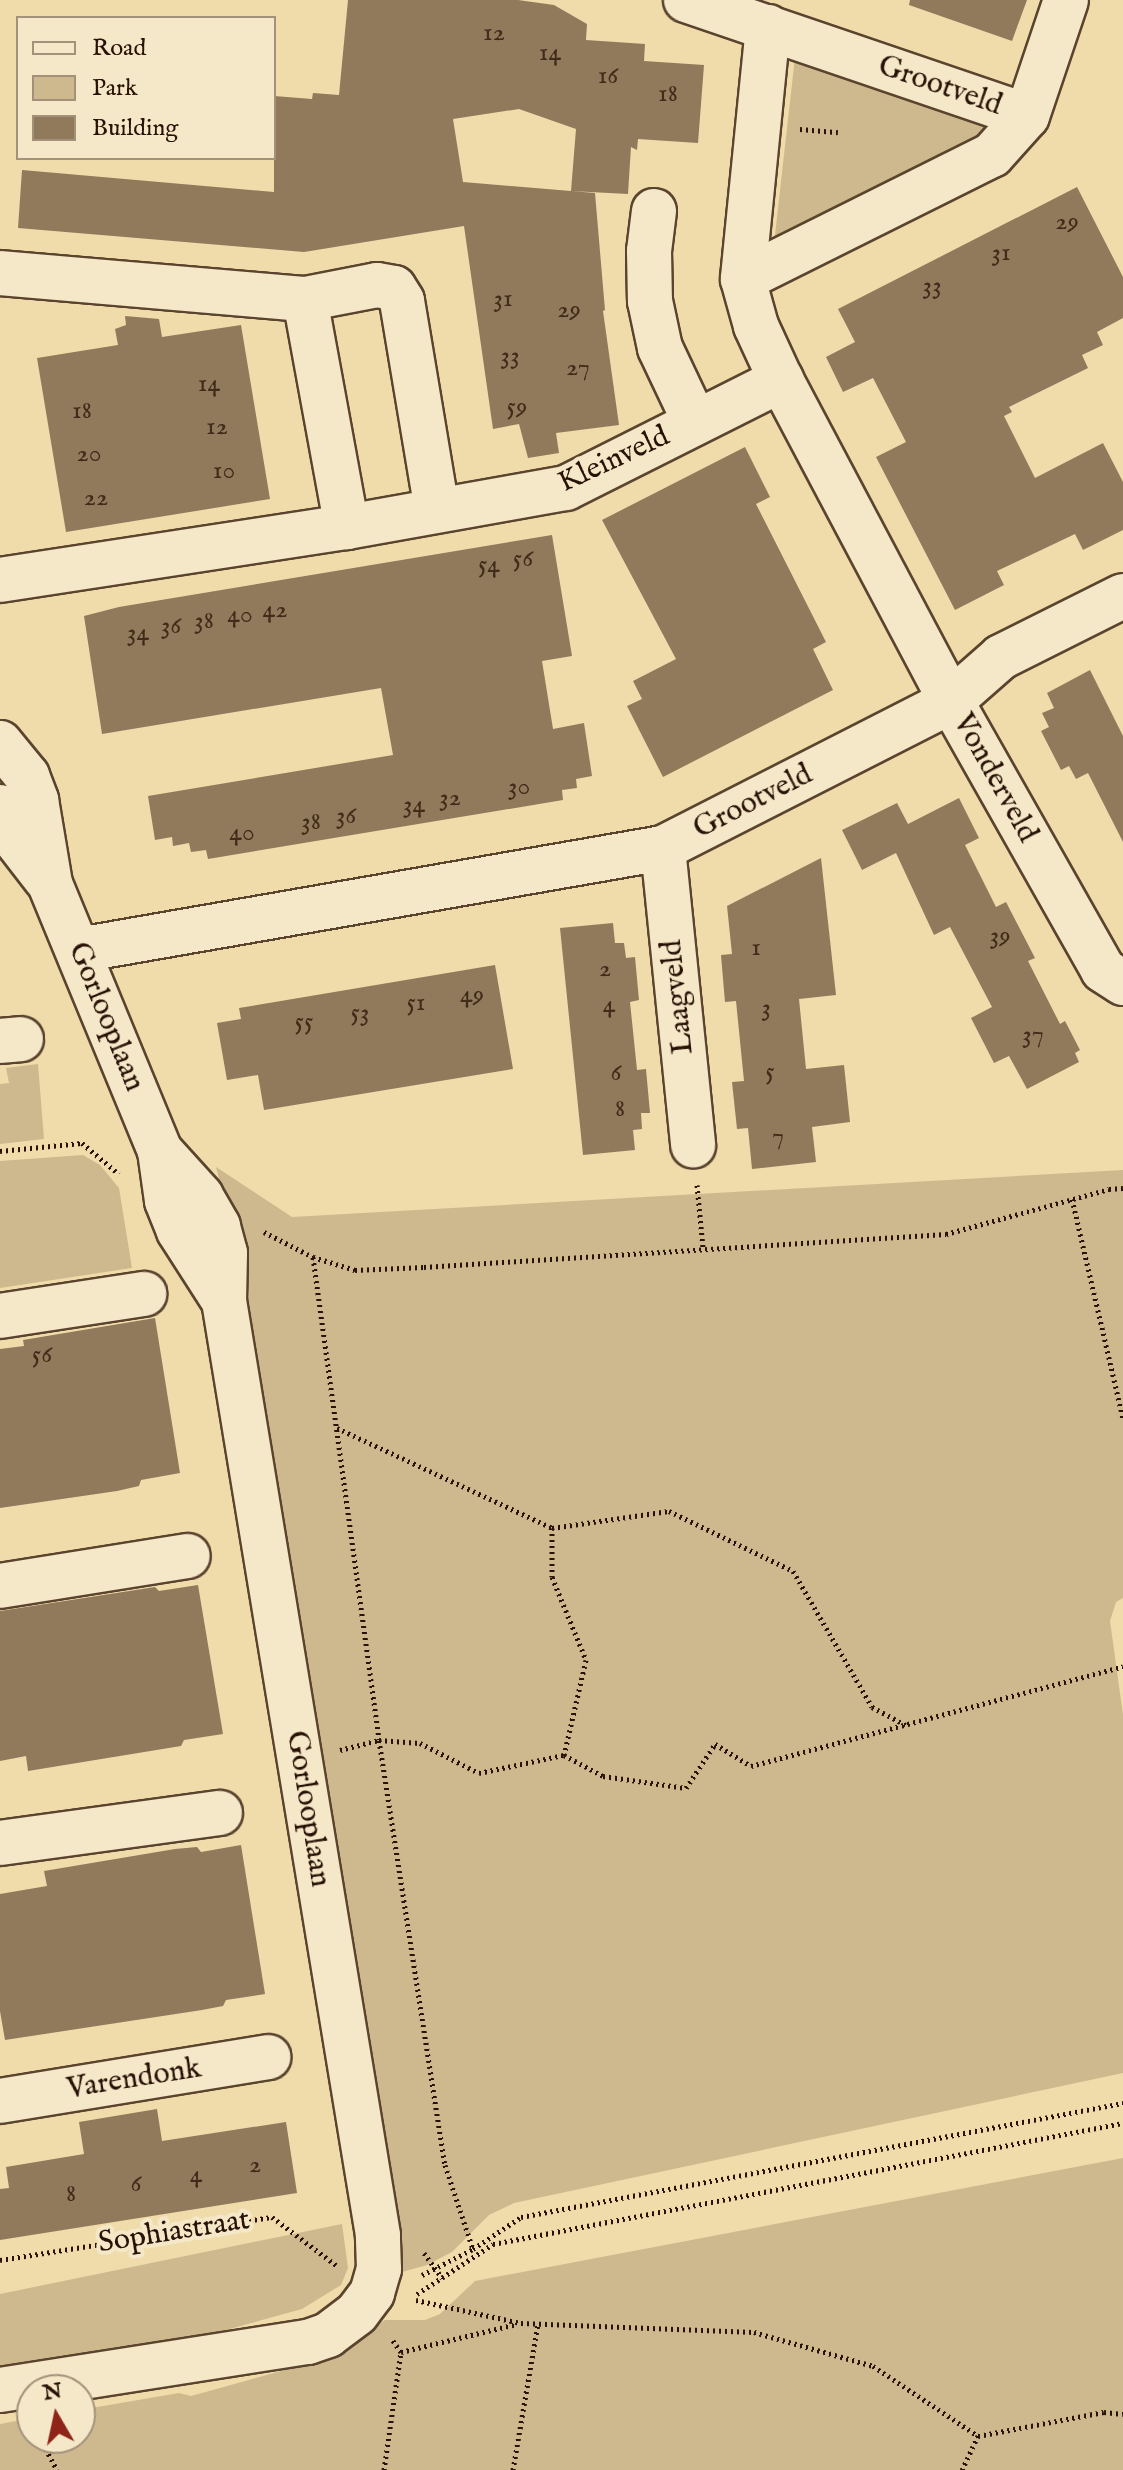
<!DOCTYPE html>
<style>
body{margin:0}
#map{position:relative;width:1123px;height:2470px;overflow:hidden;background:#f0dbab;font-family:"IM FELL English",serif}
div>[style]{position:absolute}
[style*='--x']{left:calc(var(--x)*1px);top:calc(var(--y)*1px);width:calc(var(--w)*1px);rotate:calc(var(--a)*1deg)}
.green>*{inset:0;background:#ceb98f}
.building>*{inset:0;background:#907a5b}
.path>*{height:5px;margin-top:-2.5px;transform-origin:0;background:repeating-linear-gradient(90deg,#281105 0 2px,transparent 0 6px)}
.roads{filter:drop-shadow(2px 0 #5a442e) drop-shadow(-2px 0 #5a442e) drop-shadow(0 2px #5a442e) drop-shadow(0 -2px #5a442e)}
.minor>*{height:44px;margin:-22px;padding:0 22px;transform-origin:22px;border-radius:22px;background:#f5e8c8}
span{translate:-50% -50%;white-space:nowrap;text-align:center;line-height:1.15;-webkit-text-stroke:8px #f5e8c8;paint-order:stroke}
.number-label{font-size:26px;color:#422b1a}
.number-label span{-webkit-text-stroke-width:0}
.street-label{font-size:30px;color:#281105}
.legend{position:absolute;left:16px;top:16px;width:260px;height:144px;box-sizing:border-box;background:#f5e8c8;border:2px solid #a3927a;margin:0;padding:10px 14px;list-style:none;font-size:24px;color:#281105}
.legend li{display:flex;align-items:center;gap:16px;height:40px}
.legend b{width:40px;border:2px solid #a3927a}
.north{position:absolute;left:16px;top:2374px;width:80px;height:80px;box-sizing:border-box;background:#f5e8c8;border:2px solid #a3927a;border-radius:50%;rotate:351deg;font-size:22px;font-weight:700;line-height:32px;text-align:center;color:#281105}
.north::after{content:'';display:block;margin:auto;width:28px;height:36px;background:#8f2418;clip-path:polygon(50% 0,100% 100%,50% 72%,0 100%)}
</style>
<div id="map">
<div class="green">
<i style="clip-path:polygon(795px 57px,988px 122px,991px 132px,777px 243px,775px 235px)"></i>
<i style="clip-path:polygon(38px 1064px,44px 1139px,0 1144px,0 1084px,9px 1083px,6px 1068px)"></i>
<i style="clip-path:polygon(83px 1155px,100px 1165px,119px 1188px,132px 1268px,0 1288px,0 1161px)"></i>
<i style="clip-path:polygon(216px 1167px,292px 1217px,1123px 1170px,1123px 1598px,1116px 1602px,1110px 1621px,1123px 1715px,1123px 2073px,514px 2203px,489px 2215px,452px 2252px,427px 2265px,402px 2272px,397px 2216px,236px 1244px)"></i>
<i style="clip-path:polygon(1123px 2158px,1123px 2470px,0 2470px,0 2424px,32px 2418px,32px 2438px,80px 2438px,80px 2410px,179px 2393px,191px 2396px,324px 2359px,385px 2320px,425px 2320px,440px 2314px,475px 2281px)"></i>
<i style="clip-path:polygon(342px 2224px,348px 2268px,341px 2285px,302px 2309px,179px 2343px,0 2371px,0 2294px)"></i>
</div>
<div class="building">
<i style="clip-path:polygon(348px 0,518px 0,554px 5px,587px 24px,586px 40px,645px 44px,644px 61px,704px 65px,698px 143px,638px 139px,637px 150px,631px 147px,628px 194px,571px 191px,576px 129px,519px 109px,453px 119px,463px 182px,595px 193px,605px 310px,603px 311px,619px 425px,556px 433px,559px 453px,528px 458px,519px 424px,493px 429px,464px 226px,304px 252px,18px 228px,22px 170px,274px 192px,274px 96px,312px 99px,313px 93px,339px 95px)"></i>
<i style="clip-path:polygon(910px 0,1027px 0,1012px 41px,909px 5px)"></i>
<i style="clip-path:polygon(1077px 187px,1123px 277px,1123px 318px,1097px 332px,1103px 345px,1082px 355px,1088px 368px,1009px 407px,1012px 412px,1004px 416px,1035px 478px,1103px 443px,1123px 482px,1123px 530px,1083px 550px,1075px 534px,997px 571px,1004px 585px,955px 610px,876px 457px,906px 442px,873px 378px,843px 392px,826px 357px,855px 342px,838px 309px)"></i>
<i style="clip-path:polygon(125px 316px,159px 319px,162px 337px,241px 325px,270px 499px,66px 532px,37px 358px,118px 345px,115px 329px,126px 325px)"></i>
<i style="clip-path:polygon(745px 447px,770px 497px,756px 504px,826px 642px,813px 649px,833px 690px,663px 777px,627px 706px,642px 699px,633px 681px,676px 659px,602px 520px)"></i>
<i style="clip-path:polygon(552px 535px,572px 656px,542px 661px,553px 729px,584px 723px,592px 776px,576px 779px,577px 788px,562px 790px,563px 800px,208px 859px,206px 850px,191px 852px,189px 843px,173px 846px,172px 837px,155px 840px,148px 796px,393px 755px,381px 688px,102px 734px,84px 616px,119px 607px)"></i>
<i style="clip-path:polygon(1090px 670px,1123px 736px,1123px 842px,1088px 773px,1076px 779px,1069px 766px,1061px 770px,1041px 731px,1049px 727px,1042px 713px,1054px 708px,1047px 693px)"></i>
<i style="clip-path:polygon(959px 798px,979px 838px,965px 845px,996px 907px,1006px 902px,1035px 958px,1028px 961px,1060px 1024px,1065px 1021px,1080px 1050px,1075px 1053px,1079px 1062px,1027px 1089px,1009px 1056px,994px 1063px,971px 1018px,992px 1007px,950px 927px,934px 935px,896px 853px,862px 870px,842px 830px,897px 803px,908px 824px)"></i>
<i style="clip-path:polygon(821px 858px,836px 995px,799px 999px,806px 1069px,844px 1065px,850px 1122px,812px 1127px,816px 1162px,752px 1169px,748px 1128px,737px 1129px,732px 1082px,744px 1081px,736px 1001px,725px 1002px,723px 979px,721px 955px,732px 954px,727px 906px)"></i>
<i style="clip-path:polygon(613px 923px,615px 943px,624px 943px,626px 958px,635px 957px,639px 1000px,630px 1002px,637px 1070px,646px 1069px,650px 1113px,641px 1113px,642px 1129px,633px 1130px,635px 1150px,583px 1155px,560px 928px)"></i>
<i style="clip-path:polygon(495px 965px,513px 1069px,264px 1110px,258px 1075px,227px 1080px,217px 1023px,241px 1019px,239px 1008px)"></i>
<i style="clip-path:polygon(155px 1318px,180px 1473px,141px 1480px,139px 1486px,117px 1491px,0 1508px,0 1349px,24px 1346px,23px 1340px)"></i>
<i style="clip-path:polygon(198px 1585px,223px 1734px,184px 1740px,181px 1746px,28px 1771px,26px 1756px,0 1761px,0 1611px,155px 1587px,159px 1591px)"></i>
<i style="clip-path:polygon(241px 1845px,265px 1994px,226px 2000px,223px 2006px,202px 2010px,5px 2040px,0 2011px,0 1894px,47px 1886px,44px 1871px,175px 1849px,197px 1847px,201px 1852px)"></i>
<i style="clip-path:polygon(157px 2109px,162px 2141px,286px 2122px,297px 2193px,0 2240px,0 2189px,9px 2188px,6px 2167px,84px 2154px,79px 2122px)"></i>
</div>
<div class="path">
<i style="--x:800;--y:129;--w:38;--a:5"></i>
<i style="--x:0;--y:1151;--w:82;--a:-5.6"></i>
<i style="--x:82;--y:1143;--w:48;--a:40"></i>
<i style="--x:697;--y:1185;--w:62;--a:84.5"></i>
<i style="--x:1072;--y:1199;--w:226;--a:76.9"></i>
<i style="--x:264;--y:1232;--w:55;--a:27"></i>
<i style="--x:313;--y:1257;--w:44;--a:17.2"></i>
<i style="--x:355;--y:1270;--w:69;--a:-2.5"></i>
<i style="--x:424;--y:1267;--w:523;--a:-3.62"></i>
<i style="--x:946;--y:1234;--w:169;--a:-15.4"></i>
<i style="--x:1109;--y:1189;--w:14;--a:-4"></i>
<i style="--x:313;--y:1257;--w:487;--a:82.2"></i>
<i style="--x:379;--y:1740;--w:430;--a:81.2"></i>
<i style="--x:445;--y:2165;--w:89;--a:71.6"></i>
<i style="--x:337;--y:1428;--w:237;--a:24.9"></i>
<i style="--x:552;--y:1528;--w:49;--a:90"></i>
<i style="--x:552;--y:1577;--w:90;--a:67.7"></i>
<i style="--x:586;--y:1660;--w:98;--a:103"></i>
<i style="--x:564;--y:1755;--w:44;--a:28.3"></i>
<i style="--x:603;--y:1776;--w:84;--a:8.2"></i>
<i style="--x:686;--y:1788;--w:53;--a:-56.6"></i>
<i style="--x:715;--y:1744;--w:42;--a:31.4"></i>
<i style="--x:751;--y:1766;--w:385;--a:-15"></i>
<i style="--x:552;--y:1528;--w:118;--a:-8.3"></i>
<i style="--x:669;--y:1511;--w:138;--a:25.8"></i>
<i style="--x:793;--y:1571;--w:157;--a:59.8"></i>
<i style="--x:872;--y:1707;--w:38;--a:28"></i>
<i style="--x:340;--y:1750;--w:40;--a:-14.4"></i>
<i style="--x:379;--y:1740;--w:41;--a:4.2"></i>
<i style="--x:420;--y:1743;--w:66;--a:27"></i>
<i style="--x:479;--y:1773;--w:87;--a:-12"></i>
<i style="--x:424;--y:2253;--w:31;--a:54"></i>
<i style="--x:0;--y:2260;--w:275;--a:-9"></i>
<i style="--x:272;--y:2217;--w:80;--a:36.9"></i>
<i style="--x:422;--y:2275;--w:57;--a:-27"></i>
<i style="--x:473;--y:2249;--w:58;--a:-33.7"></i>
<i style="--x:521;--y:2217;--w:613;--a:-10.72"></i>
<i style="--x:417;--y:2294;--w:91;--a:-33.3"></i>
<i style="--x:493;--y:2244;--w:642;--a:-10.87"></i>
<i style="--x:416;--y:2300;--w:107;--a:12.4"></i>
<i style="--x:521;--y:2323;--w:233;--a:2.2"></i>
<i style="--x:754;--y:2332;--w:124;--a:15.9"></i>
<i style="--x:873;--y:2366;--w:126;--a:33.7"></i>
<i style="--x:978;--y:2436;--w:128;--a:-10.8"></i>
<i style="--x:1104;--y:2412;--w:19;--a:6"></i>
<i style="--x:401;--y:2352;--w:119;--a:-13.6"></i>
<i style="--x:40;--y:2438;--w:36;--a:62"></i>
<i style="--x:384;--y:2470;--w:119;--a:-81.8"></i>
<i style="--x:401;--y:2352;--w:16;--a:-125"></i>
<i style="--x:513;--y:2470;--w:148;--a:-80.3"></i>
<i style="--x:962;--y:2470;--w:38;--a:-65"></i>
</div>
<div class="roads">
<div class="minor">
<i style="--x:686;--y:0;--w:360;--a:18.8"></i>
<i style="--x:768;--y:27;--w:253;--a:95.7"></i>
<i style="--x:743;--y:279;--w:49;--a:74.5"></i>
<i style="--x:756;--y:326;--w:60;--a:65.2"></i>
<i style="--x:781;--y:380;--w:363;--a:62.1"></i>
<i style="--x:951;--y:701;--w:309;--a:60.5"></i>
<i style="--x:1103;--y:970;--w:24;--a:33"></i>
<i style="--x:654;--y:211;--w:40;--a:97.1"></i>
<i style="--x:649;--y:251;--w:50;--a:88.9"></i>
<i style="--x:650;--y:301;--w:48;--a:78"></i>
<i style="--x:660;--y:348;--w:82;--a:64.7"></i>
<i style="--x:0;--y:273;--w:306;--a:4.9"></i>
<i style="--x:305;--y:299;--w:232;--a:79.6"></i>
<i style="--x:743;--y:279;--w:278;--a:-26.5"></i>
<i style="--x:992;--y:155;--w:52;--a:-48.1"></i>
<i style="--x:1027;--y:116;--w:122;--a:-71.4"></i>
<i style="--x:305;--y:299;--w:73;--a:-11"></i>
<i style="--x:377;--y:285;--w:17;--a:10"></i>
<i style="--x:394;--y:288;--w:15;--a:58"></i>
<i style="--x:402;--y:301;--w:212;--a:80.5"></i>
<i style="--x:0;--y:580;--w:351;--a:-8.7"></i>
<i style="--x:347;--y:527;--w:222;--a:-10.1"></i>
<i style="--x:566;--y:488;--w:241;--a:-26.7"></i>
<i style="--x:0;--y:743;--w:43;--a:50.7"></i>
<i style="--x:27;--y:776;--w:26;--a:69"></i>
<i style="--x:36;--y:800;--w:85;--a:80.5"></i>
<i style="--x:50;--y:884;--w:289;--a:67.6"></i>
<i style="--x:160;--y:1151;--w:50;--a:82"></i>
<i style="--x:167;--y:1201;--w:32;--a:68"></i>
<i style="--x:179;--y:1231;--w:83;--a:57.3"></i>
<i style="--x:0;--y:807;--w:30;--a:67"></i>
<i style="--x:12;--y:835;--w:56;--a:52.3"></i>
<i style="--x:663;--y:848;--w:299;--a:84.2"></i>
<i style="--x:79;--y:950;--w:593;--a:-9.91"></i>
<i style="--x:663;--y:848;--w:323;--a:-27"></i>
<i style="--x:951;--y:701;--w:67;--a:-41.3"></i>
<i style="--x:1001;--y:657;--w:136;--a:-26.6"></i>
<i style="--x:0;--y:1041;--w:21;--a:-5"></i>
<i style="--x:0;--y:1316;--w:146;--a:-8.7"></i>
<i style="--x:0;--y:1586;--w:190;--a:-9.1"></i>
<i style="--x:0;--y:1843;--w:222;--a:-7.8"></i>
<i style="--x:0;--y:2101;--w:272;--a:-9.3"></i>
<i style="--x:0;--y:2390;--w:312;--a:-8.9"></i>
<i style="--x:308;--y:2342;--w:21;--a:-19"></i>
<i style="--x:328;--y:2335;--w:36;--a:-37"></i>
<i style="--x:357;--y:2313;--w:25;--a:-53"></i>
<i style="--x:372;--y:2293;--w:25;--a:-74"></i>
<i style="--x:379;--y:2269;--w:34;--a:-92"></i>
<i style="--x:378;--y:2235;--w:947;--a:-99.36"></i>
<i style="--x:224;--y:1301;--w:48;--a:-88.8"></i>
<i style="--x:225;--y:1253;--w:28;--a:-105"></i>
<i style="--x:218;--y:1226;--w:34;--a:-120"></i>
<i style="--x:201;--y:1196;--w:61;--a:-132.3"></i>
</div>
</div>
<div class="number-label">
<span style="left:494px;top:33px">12</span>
<span style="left:550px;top:53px">14</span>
<span style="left:608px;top:76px">16</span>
<span style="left:668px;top:94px">18</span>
<span style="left:1067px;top:222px">29</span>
<span style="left:1001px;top:253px">31</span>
<span style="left:932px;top:286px">33</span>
<span style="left:503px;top:299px">31</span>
<span style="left:569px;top:310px">29</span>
<span style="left:510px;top:356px">33</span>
<span style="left:578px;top:368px">27</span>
<span style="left:209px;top:384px">14</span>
<span style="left:517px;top:407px">59</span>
<span style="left:82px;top:411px">18</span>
<span style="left:217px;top:427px">12</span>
<span style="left:89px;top:454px">20</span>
<span style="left:224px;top:471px">10</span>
<span style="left:96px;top:498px">22</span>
<span style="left:523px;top:559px">56</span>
<span style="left:489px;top:565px">54</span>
<span style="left:275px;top:610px">42</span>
<span style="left:240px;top:615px">40</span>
<span style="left:204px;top:621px">38</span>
<span style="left:171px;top:626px">36</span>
<span style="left:138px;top:633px">34</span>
<span style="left:519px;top:787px">30</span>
<span style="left:450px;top:798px">32</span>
<span style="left:414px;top:805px">34</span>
<span style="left:346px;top:816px">36</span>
<span style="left:311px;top:822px">38</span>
<span style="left:242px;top:833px">40</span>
<span style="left:1000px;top:936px">39</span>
<span style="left:756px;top:948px">1</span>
<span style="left:605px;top:969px">2</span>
<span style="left:472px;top:995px">49</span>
<span style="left:416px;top:1003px">51</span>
<span style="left:609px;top:1005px">4</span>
<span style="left:766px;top:1008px">3</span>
<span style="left:360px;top:1013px">53</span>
<span style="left:304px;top:1022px">55</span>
<span style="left:1033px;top:1035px">37</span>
<span style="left:770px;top:1072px">5</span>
<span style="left:616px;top:1073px">6</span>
<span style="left:620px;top:1109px">8</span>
<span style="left:778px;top:1137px">7</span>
<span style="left:42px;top:1355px">56</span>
<span style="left:255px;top:2165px">2</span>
<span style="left:196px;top:2175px">4</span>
<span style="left:136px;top:2184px">6</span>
<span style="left:71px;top:2194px">8</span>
</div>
<div class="street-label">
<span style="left:940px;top:86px;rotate:19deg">Grootveld</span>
<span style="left:614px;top:460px;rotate:-25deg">Kleinveld</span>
<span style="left:995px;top:778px;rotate:61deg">Vonderveld</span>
<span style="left:753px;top:802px;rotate:-27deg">Grootveld</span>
<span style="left:678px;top:997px;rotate:-96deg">Laagveld</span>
<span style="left:106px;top:1017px;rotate:68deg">Gorlooplaan</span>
<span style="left:308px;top:1809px;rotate:81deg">Gorlooplaan</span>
<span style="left:134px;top:2079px;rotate:-9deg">Varendonk</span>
<span style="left:174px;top:2232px;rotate:-9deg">Sophiastraat</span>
</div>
<ul class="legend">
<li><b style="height:10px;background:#f5e8c8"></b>Road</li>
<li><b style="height:22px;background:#ceb98f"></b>Park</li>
<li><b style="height:22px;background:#907a5b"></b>Building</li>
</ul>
<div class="north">N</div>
</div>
